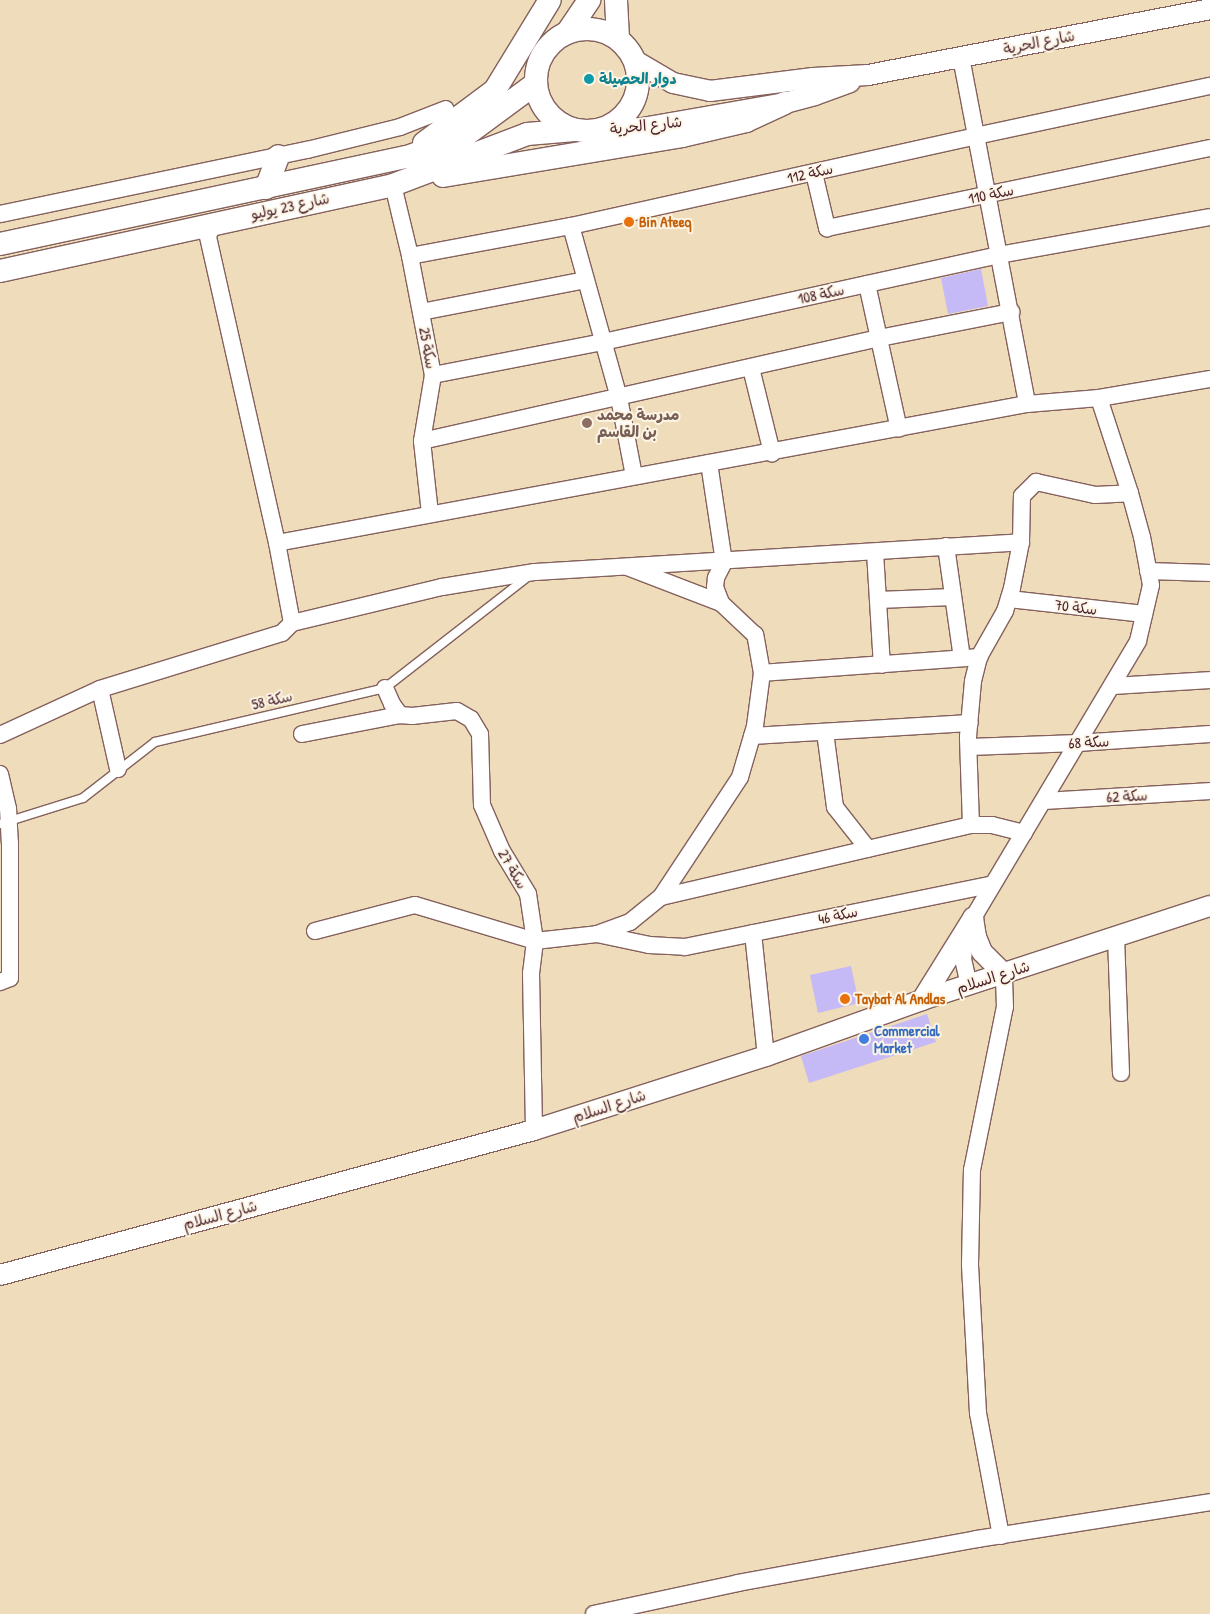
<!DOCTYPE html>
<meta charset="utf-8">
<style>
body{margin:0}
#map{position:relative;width:1210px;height:1614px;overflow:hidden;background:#efdcba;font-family:"Patrick Hand","Playpen Sans Arabic",sans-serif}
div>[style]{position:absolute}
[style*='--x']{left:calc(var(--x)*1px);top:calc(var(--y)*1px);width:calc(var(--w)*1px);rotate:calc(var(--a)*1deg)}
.building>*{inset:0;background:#c5b9f6}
.roads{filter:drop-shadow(1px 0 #84615d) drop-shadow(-1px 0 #84615d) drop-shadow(0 1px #84615d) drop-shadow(0 -1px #84615d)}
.service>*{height:8px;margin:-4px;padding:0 4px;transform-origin:4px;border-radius:4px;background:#fff}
.minor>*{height:16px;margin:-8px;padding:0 8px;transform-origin:8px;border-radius:8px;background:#fff}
.tertiary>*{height:20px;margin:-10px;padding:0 10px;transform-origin:10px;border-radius:10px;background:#fff}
.secondary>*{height:22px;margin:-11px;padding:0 11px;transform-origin:11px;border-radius:11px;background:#fff}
.secondary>.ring{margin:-11px;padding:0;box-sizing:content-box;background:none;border:22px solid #fff;border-radius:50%}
.dots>*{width:14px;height:14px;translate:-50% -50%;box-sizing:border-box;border:2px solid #fcf5e5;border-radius:50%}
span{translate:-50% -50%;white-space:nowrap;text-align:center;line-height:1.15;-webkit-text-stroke:4px #fcf5e5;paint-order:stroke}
.street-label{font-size:15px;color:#4a1f2b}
.culture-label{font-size:15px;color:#0d838f;font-weight:700}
.left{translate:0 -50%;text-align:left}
.food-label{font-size:15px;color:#c56008;font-weight:700}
.education-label{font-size:15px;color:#785e54;font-weight:700}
.shop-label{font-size:15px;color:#366cbe;font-weight:700}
</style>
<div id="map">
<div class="building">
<i style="clip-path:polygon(981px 269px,988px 306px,948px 314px,941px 278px)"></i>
<i style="clip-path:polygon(851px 966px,859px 1003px,818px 1013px,810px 975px)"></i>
<i style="clip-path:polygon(927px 1014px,936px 1042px,809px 1083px,801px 1056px)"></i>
</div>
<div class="roads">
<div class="service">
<i style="--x:0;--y:824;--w:87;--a:-17.4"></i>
<i style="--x:83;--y:798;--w:91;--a:-37.9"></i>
<i style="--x:155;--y:742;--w:236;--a:-13.2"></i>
<i style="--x:385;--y:688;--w:182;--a:-37.9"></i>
</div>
<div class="minor">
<i style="--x:961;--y:57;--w:353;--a:79.2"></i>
<i style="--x:814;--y:173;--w:57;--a:76.7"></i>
<i style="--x:827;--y:228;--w:391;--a:-11.8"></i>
<i style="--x:393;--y:185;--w:73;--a:76.5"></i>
<i style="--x:410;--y:256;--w:121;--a:79.1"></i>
<i style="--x:433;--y:375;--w:67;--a:99.5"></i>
<i style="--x:422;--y:441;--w:73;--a:83.7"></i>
<i style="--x:0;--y:214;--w:314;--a:-11.8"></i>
<i style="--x:307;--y:150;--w:96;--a:-13.9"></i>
<i style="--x:400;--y:127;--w:49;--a:-21.4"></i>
<i style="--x:571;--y:226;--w:179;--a:74.4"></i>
<i style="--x:619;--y:398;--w:79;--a:79.1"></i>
<i style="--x:410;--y:256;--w:164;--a:-10.6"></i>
<i style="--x:571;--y:226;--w:415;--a:-12.5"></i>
<i style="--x:976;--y:136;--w:239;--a:-12.1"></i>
<i style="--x:867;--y:284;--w:148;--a:77.6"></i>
<i style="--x:421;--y:312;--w:167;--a:-11"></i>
<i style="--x:751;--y:368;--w:88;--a:76.1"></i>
<i style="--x:433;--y:375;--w:173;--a:-11"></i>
<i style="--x:603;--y:342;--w:405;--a:-12.4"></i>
<i style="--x:999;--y:255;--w:214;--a:-10.2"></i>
<i style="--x:422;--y:441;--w:468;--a:-12.7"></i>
<i style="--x:879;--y:338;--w:135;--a:-11.1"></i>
<i style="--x:709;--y:463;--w:100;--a:81.4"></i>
<i style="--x:724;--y:562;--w:18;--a:117"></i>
<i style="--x:716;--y:578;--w:9;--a:96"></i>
<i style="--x:715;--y:587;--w:17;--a:69"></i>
<i style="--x:277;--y:543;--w:763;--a:-10.5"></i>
<i style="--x:1027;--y:404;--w:72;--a:-4.8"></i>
<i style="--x:1099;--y:398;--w:113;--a:-9.7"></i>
<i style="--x:946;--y:546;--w:113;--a:81.9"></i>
<i style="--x:875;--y:552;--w:113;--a:86.5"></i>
<i style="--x:1148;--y:571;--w:62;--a:1.8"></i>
<i style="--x:1009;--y:599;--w:136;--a:6.3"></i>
<i style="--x:878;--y:600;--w:75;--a:-2.3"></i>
<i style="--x:292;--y:623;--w:154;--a:-13.5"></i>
<i style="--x:442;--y:587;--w:94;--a:-9.2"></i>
<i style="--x:535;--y:572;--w:487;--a:-3.5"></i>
<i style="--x:762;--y:673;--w:218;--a:-4.2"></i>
<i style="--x:1113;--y:686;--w:97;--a:-3.5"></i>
<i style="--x:385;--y:688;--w:17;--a:66"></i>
<i style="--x:392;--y:704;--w:14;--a:54"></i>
<i style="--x:400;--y:715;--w:12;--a:5"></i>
<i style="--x:412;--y:716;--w:45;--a:-6.3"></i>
<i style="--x:457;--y:711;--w:16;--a:30"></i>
<i style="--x:471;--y:719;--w:17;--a:59"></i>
<i style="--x:480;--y:734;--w:71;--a:88.4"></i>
<i style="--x:482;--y:805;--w:50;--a:66.5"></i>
<i style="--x:502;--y:851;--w:50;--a:58.8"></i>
<i style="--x:528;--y:894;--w:48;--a:81.5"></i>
<i style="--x:535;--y:941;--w:32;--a:97"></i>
<i style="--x:531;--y:973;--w:157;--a:88.9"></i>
<i style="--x:100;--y:689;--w:82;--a:77.3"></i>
<i style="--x:825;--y:732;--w:76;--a:82.4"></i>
<i style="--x:835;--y:807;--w:53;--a:51.8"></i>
<i style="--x:302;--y:734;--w:100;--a:-11"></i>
<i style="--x:0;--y:735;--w:110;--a:-24.7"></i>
<i style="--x:100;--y:689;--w:190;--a:-17.1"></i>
<i style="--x:282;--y:633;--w:14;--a:-45"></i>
<i style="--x:292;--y:623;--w:81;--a:-100.6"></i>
<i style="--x:277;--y:543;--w:315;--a:-102.7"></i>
<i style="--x:208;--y:236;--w:15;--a:-67"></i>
<i style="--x:752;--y:736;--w:218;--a:-3.4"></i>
<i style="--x:969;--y:747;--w:109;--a:-2.1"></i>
<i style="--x:1078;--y:743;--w:132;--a:-3.9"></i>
<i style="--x:0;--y:774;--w:35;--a:77"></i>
<i style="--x:8;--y:808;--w:35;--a:87"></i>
<i style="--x:10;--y:843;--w:135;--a:90"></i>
<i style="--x:10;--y:978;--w:11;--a:158"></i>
<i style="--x:1044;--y:801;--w:166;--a:-3.4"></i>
<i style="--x:971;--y:825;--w:88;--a:-92"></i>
<i style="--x:968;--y:737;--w:56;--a:-84.9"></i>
<i style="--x:973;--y:681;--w:25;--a:-76"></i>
<i style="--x:979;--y:657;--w:53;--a:-60.5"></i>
<i style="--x:1005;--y:611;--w:24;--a:-73"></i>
<i style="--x:1012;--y:588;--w:47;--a:-78.9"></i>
<i style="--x:1021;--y:542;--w:46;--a:-88.8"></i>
<i style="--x:1022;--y:496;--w:20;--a:-45"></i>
<i style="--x:1036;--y:482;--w:60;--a:12.4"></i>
<i style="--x:1095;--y:495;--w:35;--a:-3"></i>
<i style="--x:661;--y:897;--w:318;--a:-13.1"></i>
<i style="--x:971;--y:825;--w:21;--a:0"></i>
<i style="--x:992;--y:825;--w:33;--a:14"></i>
<i style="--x:315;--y:931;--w:103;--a:-14.6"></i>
<i style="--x:415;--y:905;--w:125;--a:16.7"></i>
<i style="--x:535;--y:941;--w:62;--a:-6.4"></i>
<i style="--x:597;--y:934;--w:35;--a:-20"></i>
<i style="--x:630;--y:922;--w:40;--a:-39"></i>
<i style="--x:661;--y:897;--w:144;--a:-56.6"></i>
<i style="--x:740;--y:777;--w:53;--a:-73.6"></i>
<i style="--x:755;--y:726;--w:53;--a:-82.5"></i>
<i style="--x:762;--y:673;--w:39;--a:-100"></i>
<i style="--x:755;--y:635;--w:47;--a:-136.7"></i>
<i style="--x:721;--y:603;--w:101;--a:-159"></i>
<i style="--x:753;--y:933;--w:124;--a:84"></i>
<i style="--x:597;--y:934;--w:53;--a:11.9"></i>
<i style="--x:649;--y:945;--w:36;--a:3"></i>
<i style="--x:685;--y:947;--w:312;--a:-11.5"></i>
<i style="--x:1116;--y:937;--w:136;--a:87.9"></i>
<i style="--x:969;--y:985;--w:27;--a:-103"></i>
<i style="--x:963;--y:959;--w:17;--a:-83"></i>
<i style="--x:965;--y:942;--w:25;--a:-72"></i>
<i style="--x:973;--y:918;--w:322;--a:-59.2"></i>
<i style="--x:1138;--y:641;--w:57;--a:-76.9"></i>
<i style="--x:1151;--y:585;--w:49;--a:-100.6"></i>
<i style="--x:1142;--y:537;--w:46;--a:-105.3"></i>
<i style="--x:1130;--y:493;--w:100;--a:-108.1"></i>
<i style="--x:1001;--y:1536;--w:125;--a:-100.6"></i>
<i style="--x:978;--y:1413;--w:149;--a:-93.1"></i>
<i style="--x:970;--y:1264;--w:94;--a:-88.8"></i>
<i style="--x:972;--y:1170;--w:166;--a:-78.6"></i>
<i style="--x:1005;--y:1007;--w:33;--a:-92"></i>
<i style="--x:594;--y:1614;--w:147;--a:-12.1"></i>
<i style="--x:738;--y:1583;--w:243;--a:-10.4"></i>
<i style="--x:977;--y:1539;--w:236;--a:-9"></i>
</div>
<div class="tertiary">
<i style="--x:634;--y:60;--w:45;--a:30.5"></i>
<i style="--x:673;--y:83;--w:38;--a:12"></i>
<i style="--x:710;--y:91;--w:104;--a:-7.2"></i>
<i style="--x:813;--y:78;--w:55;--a:-3.1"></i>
<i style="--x:868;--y:75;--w:348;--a:-10.9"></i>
<i style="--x:598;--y:130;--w:44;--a:-2.6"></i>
<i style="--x:642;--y:128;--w:145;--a:-9.9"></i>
<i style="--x:785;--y:103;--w:31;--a:-15"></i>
<i style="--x:815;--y:95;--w:37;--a:-20"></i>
<i style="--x:973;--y:918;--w:19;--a:81"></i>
<i style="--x:976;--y:937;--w:16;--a:68"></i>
<i style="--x:982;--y:952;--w:31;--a:45"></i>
<i style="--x:922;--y:1000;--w:97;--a:-58.1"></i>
<i style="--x:0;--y:1275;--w:553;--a:-15.19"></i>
<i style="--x:534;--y:1130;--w:244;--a:-17.7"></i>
<i style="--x:766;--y:1056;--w:166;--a:-19.7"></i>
<i style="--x:922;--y:1000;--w:303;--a:-18.1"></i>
</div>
<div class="secondary">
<i style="--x:616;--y:0;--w:39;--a:87"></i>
<i class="ring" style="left:536px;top:29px;width:80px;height:80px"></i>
<i style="--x:567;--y:33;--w:40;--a:-56"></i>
<i style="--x:424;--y:143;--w:89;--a:-36.7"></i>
<i style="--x:495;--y:90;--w:105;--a:-58.6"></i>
<i style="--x:443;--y:176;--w:242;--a:-9.5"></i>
<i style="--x:682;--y:136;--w:66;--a:-13.2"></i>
<i style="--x:746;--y:121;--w:43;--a:-24.8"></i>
<i style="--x:266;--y:188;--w:34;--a:-69"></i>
<i style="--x:0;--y:244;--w:416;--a:-12.1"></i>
<i style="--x:407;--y:157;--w:63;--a:-20.4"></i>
<i style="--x:466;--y:135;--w:86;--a:-36.5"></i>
<i style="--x:0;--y:271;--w:402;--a:-12.3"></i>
<i style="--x:393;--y:185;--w:143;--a:-20.8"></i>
<i style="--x:527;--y:134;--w:48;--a:-4.8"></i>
</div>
</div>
<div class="dots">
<i style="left:589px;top:79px;background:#0f9aa8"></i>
<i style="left:629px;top:222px;background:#e8710a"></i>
<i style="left:587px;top:423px;background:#8d6e63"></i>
<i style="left:845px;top:999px;background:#e8710a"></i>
<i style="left:864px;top:1039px;background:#3f7fe0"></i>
</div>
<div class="street-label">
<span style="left:1039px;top:42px;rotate:-11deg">شارع الحرية</span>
<span style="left:646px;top:125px;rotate:-6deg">شارع الحرية</span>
<span style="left:810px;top:173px;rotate:-13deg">سكة 112</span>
<span style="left:991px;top:194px;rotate:-12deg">سكة 110</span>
<span style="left:290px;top:206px;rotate:-12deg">شارع 23 يوليو</span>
<span style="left:821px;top:294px;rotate:-12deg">سكة 108</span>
<span style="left:428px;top:348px;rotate:80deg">سكة 25</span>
<span style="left:1076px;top:607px;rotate:7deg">سكة 70</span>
<span style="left:272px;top:700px;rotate:-13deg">سكة 58</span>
<span style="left:1089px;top:742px;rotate:-3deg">سكة 68</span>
<span style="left:1127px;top:796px;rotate:-3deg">سكة 62</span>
<span style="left:513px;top:869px;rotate:60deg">سكة 27</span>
<span style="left:838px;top:915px;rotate:-12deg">سكة 46</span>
<span style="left:993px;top:977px;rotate:-18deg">شارع السلام</span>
<span style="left:609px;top:1106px;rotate:-18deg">شارع السلام</span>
<span style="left:220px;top:1215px;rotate:-15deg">شارع السلام</span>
</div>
<div class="culture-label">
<span class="left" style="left:599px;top:79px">دوار الحصيلة</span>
</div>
<div class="food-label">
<span class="left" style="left:639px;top:222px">Bin Ateeq</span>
<span class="left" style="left:855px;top:999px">Taybat Al Andlas</span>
</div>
<div class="education-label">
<span class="left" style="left:597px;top:423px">مدرسة محمد<br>بن القاسم</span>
</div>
<div class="shop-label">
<span class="left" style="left:874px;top:1039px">Commercial<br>Market</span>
</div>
</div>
